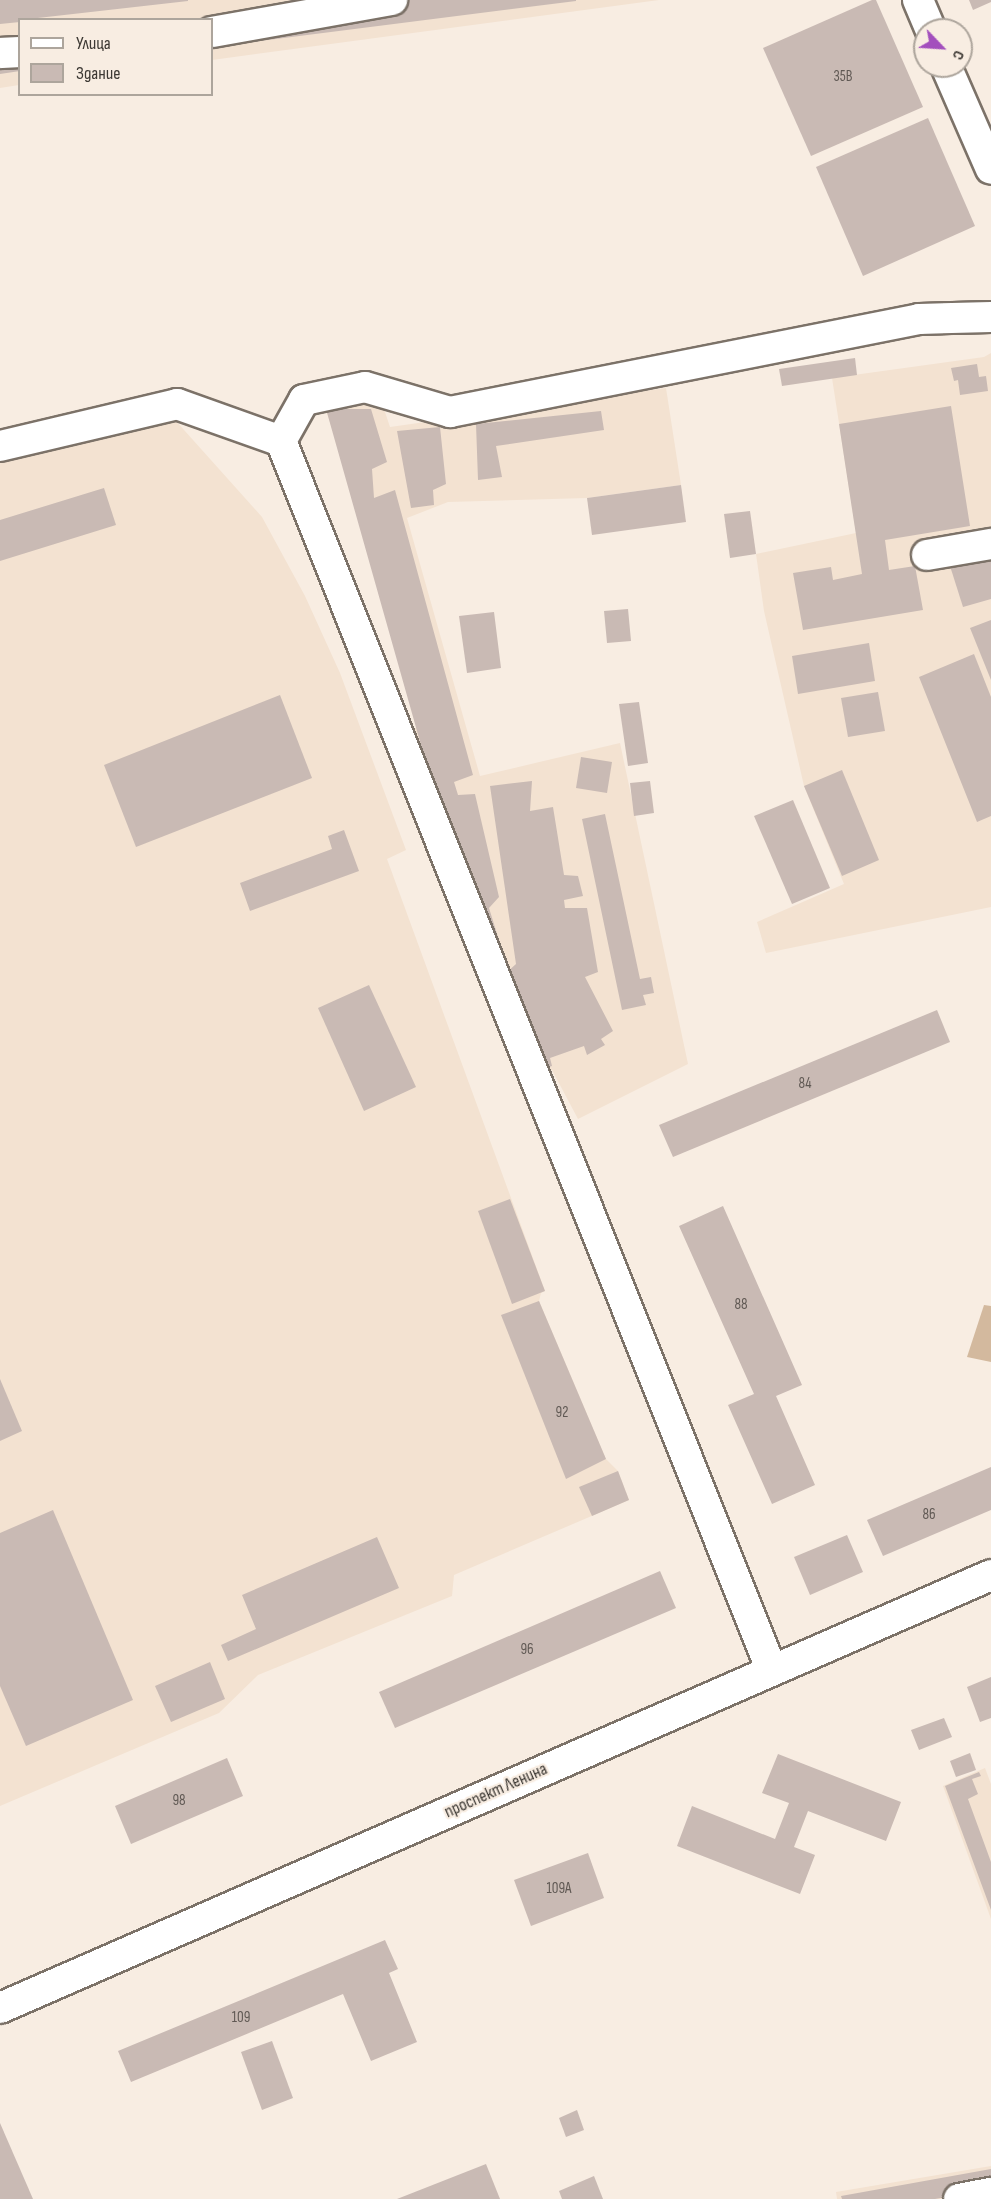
<!DOCTYPE html>
<meta charset="utf-8">
<style>
body{margin:0}
#map{position:relative;width:991px;height:2199px;overflow:hidden;background:#f8ede2;font-family:"Sofia Sans Condensed",sans-serif}
div>[style]{position:absolute}
[style*='--x']{left:calc(var(--x)*1px);top:calc(var(--y)*1px);width:calc(var(--w)*1px);rotate:calc(var(--a)*1deg)}
.built>*{inset:0;background:#f3e2d1}
.green>*{inset:0;background:#d3b99e}
.building>*{inset:0;background:#c9bab4}
.roads{filter:drop-shadow(2px 0 #7c7268) drop-shadow(-2px 0 #7c7268) drop-shadow(0 2px #7c7268) drop-shadow(0 -2px #7c7268)}
.minor>*{height:30px;margin:-15px;padding:0 15px;transform-origin:15px;border-radius:15px;background:#fff}
span{translate:-50% -50%;white-space:nowrap;text-align:center;line-height:1.15;-webkit-text-stroke:4.5px #f8ede2;paint-order:stroke}
.number-label{font-size:15px;color:#605954}
.number-label span{-webkit-text-stroke-width:0}
.street-label{font-size:18px;color:#3d3934}
.legend{position:absolute;left:18px;top:18px;width:195px;height:78px;box-sizing:border-box;background:#f8ede2;border:2px solid #ada59c;margin:0;padding:8px 10px;list-style:none;font-size:18px;color:#3d3934}
.legend li{display:flex;align-items:center;gap:12px;height:30px}
.legend b{width:30px;border:2px solid #ada59c}
.north{position:absolute;left:913px;top:18px;width:60px;height:60px;box-sizing:border-box;background:#f8ede2;border:2px solid #ada59c;border-radius:50%;rotate:115deg;font-size:16px;font-weight:700;line-height:24px;text-align:center;color:#3d3934}
.north::after{content:'';display:block;margin:auto;width:21px;height:27px;background:#a34fbd;clip-path:polygon(50% 0,100% 100%,50% 72%,0 100%)}
</style>
<div id="map">
<div class="built">
<i style="clip-path:polygon(0 0,659px 0,212px 60px,212px 20px,20px 20px,19px 85px,0 88px)"></i>
<i style="clip-path:polygon(991px 353px,991px 907px,766px 953px,757px 922px,844px 884px,804px 786px,764px 611px,756px 554px,856px 533px,832px 378px,984px 357px)"></i>
<i style="clip-path:polygon(666px 388px,681px 485px,587px 498px,448px 502px,407px 518px,480px 776px,620px 743px,688px 1064px,578px 1119px,552px 1070px,527px 1076px,465px 906px,414px 729px,433px 715px,366px 533px,327px 413px,381px 400px,390px 427px)"></i>
<i style="clip-path:polygon(176px 421px,262px 517px,305px 596px,340px 673px,406px 850px,387px 859px,545px 1291px,541px 1293px,539px 1301px,606px 1459px,618px 1471px,629px 1500px,454px 1575px,452px 1596px,258px 1675px,219px 1713px,0 1806px,0 463px)"></i>
<i style="clip-path:polygon(985px 1768px,991px 1784px,991px 1919px,943px 1786px)"></i>
<i style="clip-path:polygon(991px 2166px,991px 2199px,837px 2199px,836px 2192px)"></i>
</div>
<div class="green">
<i style="clip-path:polygon(984px 1305px,991px 1306px,991px 1362px,967px 1357px)"></i>
</div>
<div class="building">
<i style="clip-path:polygon(0 0,188px 0,188px 1px,20px 20px,20px 22px,0 24px)"></i>
<i style="clip-path:polygon(362px 0,576px 0,576px 1px,212px 47px,212px 21px)"></i>
<i style="clip-path:polygon(872px 0,876px 0,923px 107px,811px 156px,763px 48px)"></i>
<i style="clip-path:polygon(969px 0,991px 0,991px 2px,973px 10px)"></i>
<i style="clip-path:polygon(20px 47px,20px 71px,0 74px,0 49px)"></i>
<i style="clip-path:polygon(928px 118px,975px 226px,863px 276px,816px 167px)"></i>
<i style="clip-path:polygon(855px 358px,857px 375px,782px 386px,779px 369px)"></i>
<i style="clip-path:polygon(977px 364px,979px 377px,986px 376px,988px 391px,960px 395px,958px 380px,954px 381px,951px 368px)"></i>
<i style="clip-path:polygon(951px 406px,970px 526px,885px 540px,889px 570px,915px 566px,923px 610px,803px 630px,793px 573px,831px 567px,833px 580px,862px 574px,839px 424px)"></i>
<i style="clip-path:polygon(326px 409px,371px 409px,387px 462px,372px 469px,374px 498px,395px 490px,473px 775px,454px 782px,458px 795px,475px 794px,499px 897px,489px 908px,503px 953px,482px 961px)"></i>
<i style="clip-path:polygon(601px 411px,604px 430px,496px 446px,502px 477px,478px 480px,476px 424px)"></i>
<i style="clip-path:polygon(440px 427px,446px 484px,433px 490px,434px 505px,411px 508px,397px 431px)"></i>
<i style="clip-path:polygon(681px 485px,686px 522px,592px 535px,587px 498px)"></i>
<i style="clip-path:polygon(104px 488px,116px 525px,0 561px,0 520px)"></i>
<i style="clip-path:polygon(750px 511px,756px 554px,730px 558px,724px 514px)"></i>
<i style="clip-path:polygon(991px 554px,991px 599px,963px 607px,950px 566px)"></i>
<i style="clip-path:polygon(628px 609px,631px 641px,607px 643px,604px 611px)"></i>
<i style="clip-path:polygon(494px 612px,501px 668px,467px 673px,459px 616px)"></i>
<i style="clip-path:polygon(991px 620px,991px 680px,970px 628px)"></i>
<i style="clip-path:polygon(869px 643px,875px 681px,798px 694px,792px 656px)"></i>
<i style="clip-path:polygon(974px 654px,991px 697px,991px 816px,977px 822px,919px 677px)"></i>
<i style="clip-path:polygon(878px 692px,885px 731px,848px 737px,841px 698px)"></i>
<i style="clip-path:polygon(280px 695px,312px 778px,136px 847px,104px 765px)"></i>
<i style="clip-path:polygon(639px 702px,648px 763px,628px 766px,619px 704px)"></i>
<i style="clip-path:polygon(581px 757px,612px 762px,607px 793px,576px 788px)"></i>
<i style="clip-path:polygon(842px 770px,879px 860px,842px 876px,804px 786px)"></i>
<i style="clip-path:polygon(532px 781px,530px 811px,553px 807px,564px 875px,578px 876px,583px 896px,564px 900px,565px 908px,587px 908px,598px 972px,585px 977px,613px 1031px,601px 1039px,605px 1045px,587px 1055px,584px 1046px,550px 1058px,552px 1066px,534px 1071px,506px 973px,516px 964px,490px 786px)"></i>
<i style="clip-path:polygon(650px 781px,654px 813px,634px 816px,630px 783px)"></i>
<i style="clip-path:polygon(793px 800px,830px 888px,792px 904px,754px 816px)"></i>
<i style="clip-path:polygon(605px 814px,640px 979px,651px 977px,654px 993px,643px 995px,646px 1005px,622px 1010px,582px 819px)"></i>
<i style="clip-path:polygon(344px 830px,359px 871px,250px 911px,240px 883px,332px 849px,328px 836px)"></i>
<i style="clip-path:polygon(369px 985px,416px 1087px,364px 1111px,318px 1008px)"></i>
<i style="clip-path:polygon(937px 1010px,950px 1042px,673px 1157px,659px 1125px)"></i>
<i style="clip-path:polygon(510px 1199px,545px 1291px,512px 1304px,478px 1211px)"></i>
<i style="clip-path:polygon(723px 1206px,802px 1385px,776px 1396px,815px 1485px,772px 1504px,728px 1405px,754px 1394px,679px 1226px)"></i>
<i style="clip-path:polygon(539px 1301px,606px 1459px,566px 1479px,501px 1315px)"></i>
<i style="clip-path:polygon(0 1379px,22px 1431px,0 1441px)"></i>
<i style="clip-path:polygon(991px 1467px,991px 1510px,883px 1556px,867px 1520px)"></i>
<i style="clip-path:polygon(618px 1471px,629px 1500px,592px 1516px,579px 1487px)"></i>
<i style="clip-path:polygon(53px 1510px,133px 1700px,26px 1746px,0 1686px,0 1533px)"></i>
<i style="clip-path:polygon(847px 1535px,863px 1572px,810px 1595px,794px 1557px)"></i>
<i style="clip-path:polygon(377px 1537px,399px 1588px,228px 1661px,221px 1645px,256px 1629px,242px 1595px)"></i>
<i style="clip-path:polygon(660px 1571px,676px 1608px,395px 1728px,379px 1692px)"></i>
<i style="clip-path:polygon(210px 1662px,225px 1699px,171px 1722px,155px 1686px)"></i>
<i style="clip-path:polygon(991px 1677px,991px 1718px,980px 1722px,967px 1687px)"></i>
<i style="clip-path:polygon(944px 1718px,952px 1737px,919px 1750px,911px 1730px)"></i>
<i style="clip-path:polygon(970px 1753px,976px 1770px,956px 1777px,950px 1761px)"></i>
<i style="clip-path:polygon(778px 1754px,901px 1802px,886px 1841px,808px 1811px,794px 1847px,815px 1855px,800px 1894px,677px 1846px,692px 1806px,775px 1839px,789px 1803px,762px 1793px)"></i>
<i style="clip-path:polygon(227px 1758px,243px 1796px,131px 1844px,115px 1806px)"></i>
<i style="clip-path:polygon(979px 1772px,981px 1776px,972px 1779px,978px 1794px,968px 1799px,991px 1862px,991px 1910px,945px 1786px)"></i>
<i style="clip-path:polygon(588px 1853px,604px 1898px,531px 1926px,514px 1880px)"></i>
<i style="clip-path:polygon(385px 1940px,398px 1969px,389px 1973px,417px 2042px,371px 2061px,343px 1994px,131px 2082px,118px 2051px)"></i>
<i style="clip-path:polygon(272px 2041px,293px 2098px,262px 2110px,241px 2052px)"></i>
<i style="clip-path:polygon(577px 2110px,584px 2130px,566px 2137px,559px 2118px)"></i>
<i style="clip-path:polygon(0 2123px,33px 2199px,0 2199px)"></i>
<i style="clip-path:polygon(486px 2164px,500px 2199px,397px 2199px)"></i>
<i style="clip-path:polygon(991px 2169px,991px 2189px,935px 2199px,842px 2199px,841px 2196px)"></i>
<i style="clip-path:polygon(594px 2176px,603px 2199px,562px 2199px,559px 2191px)"></i>
</div>
<div class="roads">
<div class="minor">
<i style="--x:918;--y:0;--w:33;--a:67"></i>
<i style="--x:212;--y:32;--w:183;--a:-10.1"></i>
<i style="--x:0;--y:53;--w:20;--a:-3"></i>
<i style="--x:946;--y:66;--w:112;--a:66.4"></i>
<i style="--x:281;--y:441;--w:47;--a:-60.7"></i>
<i style="--x:304;--y:400;--w:62;--a:-12"></i>
<i style="--x:365;--y:387;--w:89;--a:16.4"></i>
<i style="--x:450;--y:412;--w:478;--a:-11.2"></i>
<i style="--x:919;--y:319;--w:72;--a:-1.6"></i>
<i style="--x:0;--y:446;--w:182;--a:-13.3"></i>
<i style="--x:177;--y:404;--w:110;--a:19.6"></i>
<i style="--x:281;--y:441;--w:1324;--a:68.24"></i>
<i style="--x:927;--y:555;--w:65;--a:-9.8"></i>
<i style="--x:0;--y:2008;--w:1081;--a:-23.6"></i>
<i style="--x:959;--y:2199;--w:33;--a:-11"></i>
</div>
</div>
<div class="number-label">
<span style="left:843px;top:77px">35В</span>
<span style="left:805px;top:1084px">84</span>
<span style="left:741px;top:1305px">88</span>
<span style="left:562px;top:1413px">92</span>
<span style="left:929px;top:1515px">86</span>
<span style="left:527px;top:1650px">96</span>
<span style="left:179px;top:1801px">98</span>
<span style="left:559px;top:1889px">109А</span>
<span style="left:241px;top:2018px">109</span>
</div>
<div class="street-label">
<span style="left:496px;top:1791px;rotate:-24deg">проспект Ленина</span>
</div>
<ul class="legend">
<li><b style="height:8px;background:#fff"></b>Улица</li>
<li><b style="height:16px;background:#c9bab4"></b>Здание</li>
</ul>
<div class="north">С</div>
</div>
